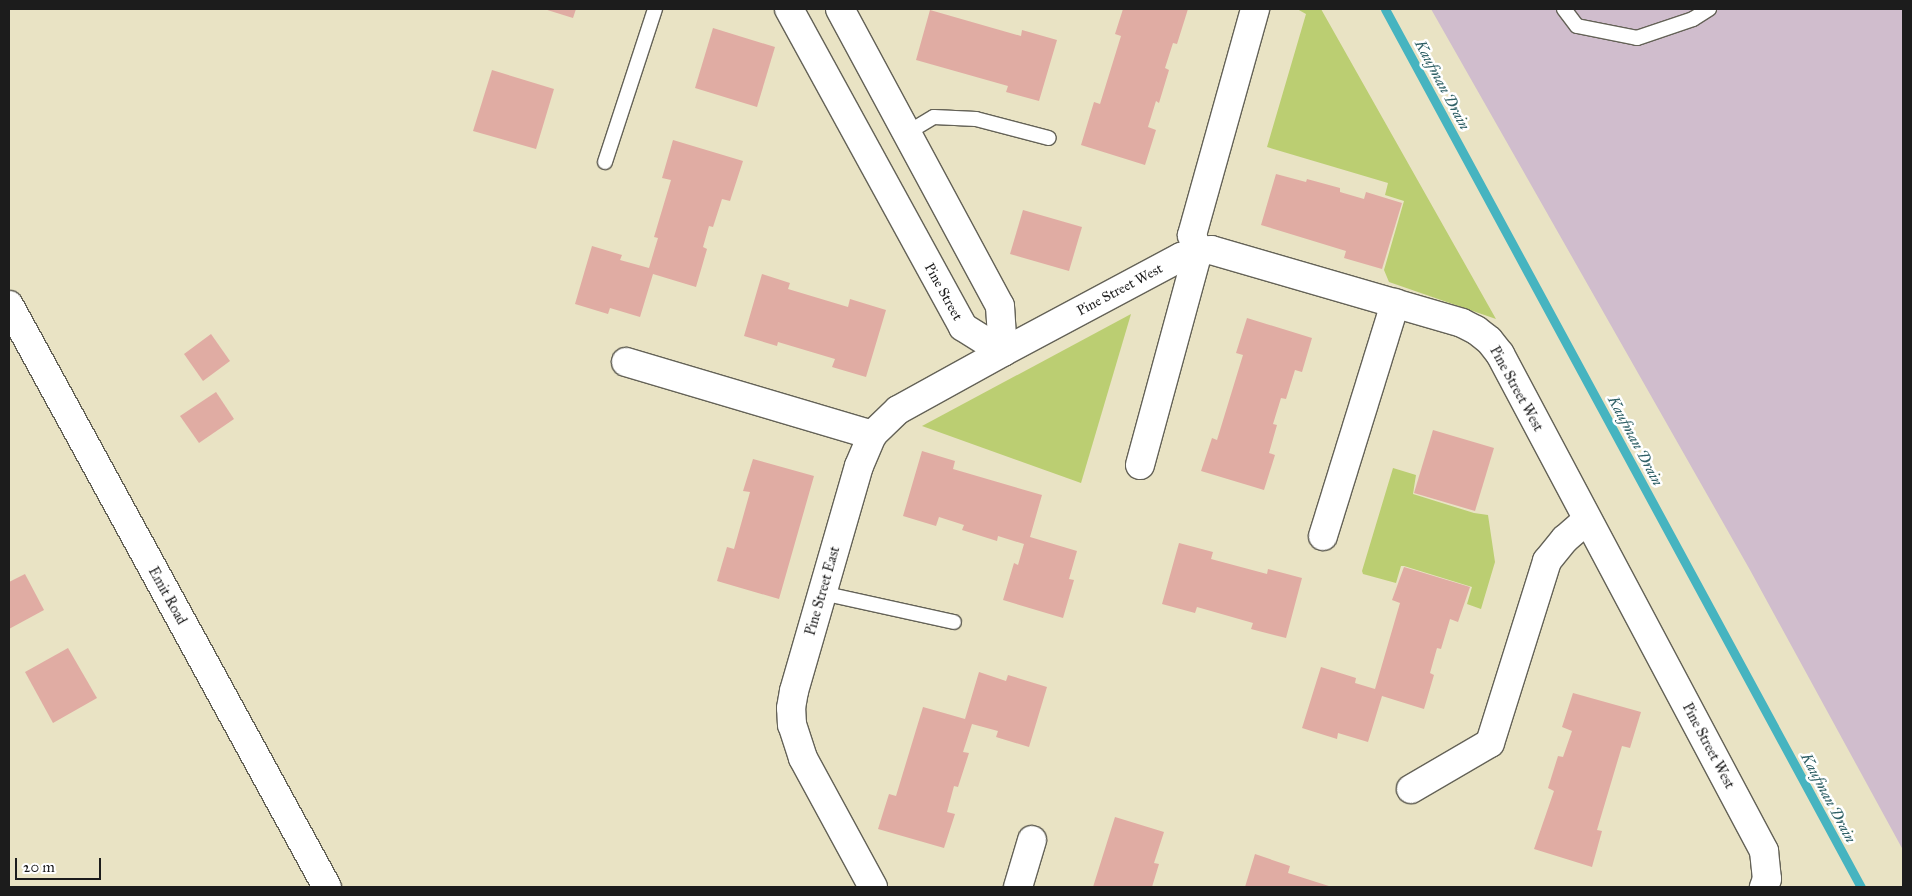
<!DOCTYPE html>
<style>
body{margin:0}
#map{position:relative;width:1912px;height:896px;overflow:hidden;background:#e9e3c4;font-family:"IM FELL Great Primer",serif}
div>[style]{position:absolute}
[style*='--x']{left:calc(var(--x)*1px);top:calc(var(--y)*1px);width:calc(var(--w)*1px);rotate:calc(var(--a)*1deg)}
.industrial>*{inset:0;background:#d0bdcd}
.green>*{inset:0;background:#bbce72}
.stream>*{height:9px;margin:-4.5px;padding:0 4.5px;transform-origin:4.5px;border-radius:4.5px;background:#46b4c0}
.building>*{inset:0;background:#e0aca3}
.roads{filter:drop-shadow(1px 0 #646257) drop-shadow(-1px 0 #646257) drop-shadow(0 1px #646257) drop-shadow(0 -1px #646257)}
.service>*{height:14px;margin:-7px;padding:0 7px;transform-origin:7px;border-radius:7px;background:#fff}
.minor>*{height:28px;margin:-14px;padding:0 14px;transform-origin:14px;border-radius:14px;background:#fff}
span{translate:-50% -50%;white-space:nowrap;text-align:center;line-height:1.15;-webkit-text-stroke:5px #fff;paint-order:stroke}
.street-label{font-size:14px;color:#1c1c1c}
.water-label{font-size:15px;color:#2f6066;font-style:italic}
.frame{position:absolute;inset:0;border:10px solid #1c1c1c;pointer-events:none}
.scale{position:absolute;left:15px;top:858px;width:86px;height:22px;box-sizing:border-box;border:2px solid #1c1c1c;border-top:0;padding-left:6px;font-size:15px;line-height:18px;white-space:nowrap;color:#1c1c1c;-webkit-text-stroke:4px #fff;paint-order:stroke}
</style>
<div id="map">
<div class="industrial">
<i style="clip-path:polygon(1431px 9px,1903px 9px,1903px 850px,1750px 570px)"></i>
</div>
<div class="green">
<i style="clip-path:polygon(1297px 9px,1321px 9px,1496px 319px,1389px 282px,1384px 270px,1404px 201px,1385px 195px,1388px 183px,1267px 147px,1306px 14px)"></i>
<i style="clip-path:polygon(1131px 314px,1081px 483px,922px 426px)"></i>
<i style="clip-path:polygon(1393px 468px,1416px 475px,1413px 494px,1474px 513px,1488px 515px,1495px 562px,1481px 609px,1467px 604px,1472px 587px,1404px 566px,1401px 566px,1396px 583px,1363px 574px,1362px 571px)"></i>
</div>
<div class="stream">
<i style="--x:1385;--y:9;--w:999;--a:61.54"></i>
</div>
<div class="building">
<i style="clip-path:polygon(544px 9px,576px 9px,573px 18px)"></i>
<i style="clip-path:polygon(1123px 9px,1188px 9px,1177px 44px,1173px 43px,1165px 68px,1169px 70px,1159px 103px,1156px 101px,1148px 127px,1156px 130px,1145px 165px,1081px 145px,1094px 102px,1100px 104px,1121px 36px,1115px 34px)"></i>
<i style="clip-path:polygon(930px 10px,1021px 36px,1022px 30px,1057px 40px,1039px 101px,1006px 92px,1008px 86px,916px 60px)"></i>
<i style="clip-path:polygon(713px 28px,775px 47px,757px 107px,695px 88px)"></i>
<i style="clip-path:polygon(492px 70px,554px 89px,536px 149px,473px 131px)"></i>
<i style="clip-path:polygon(673px 140px,743px 161px,730px 201px,722px 199px,713px 227px,709px 226px,703px 247px,707px 249px,696px 287px,653px 274px,640px 317px,610px 308px,608px 314px,575px 304px,592px 246px,622px 255px,620px 260px,649px 268px,658px 238px,654px 237px,671px 180px,662px 178px)"></i>
<i style="clip-path:polygon(1276px 174px,1306px 182px,1307px 179px,1340px 188px,1340px 192px,1364px 199px,1366px 192px,1402px 203px,1382px 269px,1344px 258px,1346px 251px,1261px 225px)"></i>
<i style="clip-path:polygon(1023px 210px,1082px 227px,1069px 271px,1010px 254px)"></i>
<i style="clip-path:polygon(762px 274px,790px 283px,788px 289px,848px 307px,850px 299px,886px 310px,866px 377px,832px 367px,835px 359px,778px 342px,777px 346px,744px 336px)"></i>
<i style="clip-path:polygon(1247px 318px,1312px 338px,1302px 372px,1295px 370px,1286px 399px,1281px 398px,1273px 424px,1277px 425px,1269px 453px,1275px 455px,1264px 490px,1201px 471px,1212px 438px,1217px 440px,1243px 355px,1236px 353px)"></i>
<i style="clip-path:polygon(211px 334px,230px 361px,203px 381px,184px 354px)"></i>
<i style="clip-path:polygon(216px 392px,234px 419px,199px 443px,180px 416px)"></i>
<i style="clip-path:polygon(1433px 430px,1494px 448px,1475px 511px,1414px 493px)"></i>
<i style="clip-path:polygon(922px 451px,955px 461px,953px 469px,1042px 495px,1030px 537px,1077px 551px,1069px 579px,1074px 580px,1063px 618px,1003px 600px,1014px 563px,1018px 565px,1024px 544px,998px 536px,997px 541px,962px 530px,964px 525px,939px 517px,936px 526px,903px 516px)"></i>
<i style="clip-path:polygon(753px 459px,814px 476px,779px 599px,717px 581px,727px 547px,734px 549px,750px 492px,743px 491px)"></i>
<i style="clip-path:polygon(1179px 543px,1213px 552px,1211px 559px,1267px 574px,1268px 569px,1302px 578px,1286px 638px,1251px 629px,1253px 623px,1197px 607px,1195px 613px,1162px 604px)"></i>
<i style="clip-path:polygon(1404px 567px,1470px 587px,1458px 622px,1450px 619px,1441px 649px,1437px 648px,1430px 673px,1434px 675px,1424px 709px,1382px 696px,1368px 742px,1338px 733px,1337px 739px,1302px 728px,1321px 667px,1356px 678px,1355px 683px,1375px 689px,1400px 603px,1392px 600px)"></i>
<i style="clip-path:polygon(25px 574px,44px 610px,9px 629px,9px 582px)"></i>
<i style="clip-path:polygon(68px 648px,97px 698px,53px 723px,25px 672px)"></i>
<i style="clip-path:polygon(979px 672px,1006px 681px,1008px 675px,1047px 687px,1029px 747px,996px 737px,998px 731px,972px 724px,963px 752px,969px 753px,958px 787px,954px 786px,947px 812px,955px 814px,944px 848px,878px 829px,889px 794px,896px 796px,923px 707px,965px 719px)"></i>
<i style="clip-path:polygon(1573px 693px,1641px 712px,1630px 748px,1622px 746px,1597px 830px,1602px 831px,1592px 867px,1534px 849px,1554px 791px,1548px 788px,1558px 756px,1563px 757px,1572px 731px,1562px 727px)"></i>
<i style="clip-path:polygon(1115px 817px,1164px 832px,1154px 863px,1159px 864px,1152px 887px,1093px 887px)"></i>
<i style="clip-path:polygon(1255px 854px,1290px 866px,1288px 873px,1332px 887px,1245px 887px)"></i>
</div>
<div class="roads">
<div class="service">
<i style="--x:1564;--y:9;--w:21;--a:53"></i>
<i style="--x:1577;--y:26;--w:61;--a:11.3"></i>
<i style="--x:1637;--y:38;--w:59;--a:-18.7"></i>
<i style="--x:1693;--y:19;--w:19;--a:-32"></i>
<i style="--x:907;--y:133;--w:31;--a:-31"></i>
<i style="--x:934;--y:117;--w:42;--a:2.7"></i>
<i style="--x:976;--y:119;--w:75;--a:14.6"></i>
<i style="--x:605;--y:162;--w:161;--a:-71.9"></i>
<i style="--x:822;--y:593;--w:135;--a:12.4"></i>
</div>
<div class="minor">
<i style="--x:789;--y:9;--w:362;--a:61.3"></i>
<i style="--x:963;--y:327;--w:47;--a:32"></i>
<i style="--x:840;--y:9;--w:337;--a:61.7"></i>
<i style="--x:1000;--y:306;--w:46;--a:86.3"></i>
<i style="--x:9;--y:305;--w:663;--a:61.35"></i>
<i style="--x:626;--y:362;--w:257;--a:16.5"></i>
<i style="--x:1140;--y:465;--w:222;--a:-74.8"></i>
<i style="--x:1198;--y:251;--w:17;--a:-111"></i>
<i style="--x:1192;--y:235;--w:235;--a:-74.4"></i>
<i style="--x:1323;--y:536;--w:244;--a:-72.8"></i>
<i style="--x:1411;--y:789;--w:91;--a:-30.2"></i>
<i style="--x:1490;--y:743;--w:191;--a:-72.6"></i>
<i style="--x:1547;--y:561;--w:28;--a:-51"></i>
<i style="--x:1565;--y:539;--w:28;--a:-41"></i>
<i style="--x:873;--y:887;--w:147;--a:-118.5"></i>
<i style="--x:803;--y:758;--w:35;--a:-108"></i>
<i style="--x:792;--y:725;--w:17;--a:-93"></i>
<i style="--x:791;--y:708;--w:17;--a:-80"></i>
<i style="--x:794;--y:691;--w:234;--a:-73.9"></i>
<i style="--x:859;--y:466;--w:34;--a:-67"></i>
<i style="--x:872;--y:435;--w:36;--a:-44"></i>
<i style="--x:898;--y:410;--w:120;--a:-28.9"></i>
<i style="--x:1003;--y:352;--w:202;--a:-28.1"></i>
<i style="--x:1181;--y:257;--w:18;--a:-19"></i>
<i style="--x:1198;--y:251;--w:13;--a:-4"></i>
<i style="--x:1211;--y:250;--w:261;--a:16.2"></i>
<i style="--x:1462;--y:323;--w:16;--a:27"></i>
<i style="--x:1476;--y:330;--w:16;--a:38"></i>
<i style="--x:1489;--y:340;--w:18;--a:52"></i>
<i style="--x:1500;--y:354;--w:563;--a:62.02"></i>
<i style="--x:1764;--y:851;--w:28;--a:84"></i>
<i style="--x:1767;--y:879;--w:9;--a:111"></i>
<i style="--x:1018;--y:887;--w:49;--a:-73.4"></i>
</div>
</div>
<div class="street-label">
<span style="left:1120px;top:290px;rotate:-28deg">Pine Street West</span>
<span style="left:943px;top:292px;rotate:61deg">Pine Street</span>
<span style="left:1516px;top:389px;rotate:61deg">Pine Street West</span>
<span style="left:823px;top:591px;rotate:-74deg">Pine Street East</span>
<span style="left:167px;top:596px;rotate:61deg">Emit Road</span>
<span style="left:1708px;top:746px;rotate:62deg">Pine Street West</span>
</div>
<div class="water-label">
<span style="left:1442px;top:85px;rotate:62deg">Kaufman Drain</span>
<span style="left:1635px;top:441px;rotate:62deg">Kaufman Drain</span>
<span style="left:1828px;top:798px;rotate:62deg">Kaufman Drain</span>
</div>
<div class="frame"></div>
<div class="scale">20 m</div>
</div>
